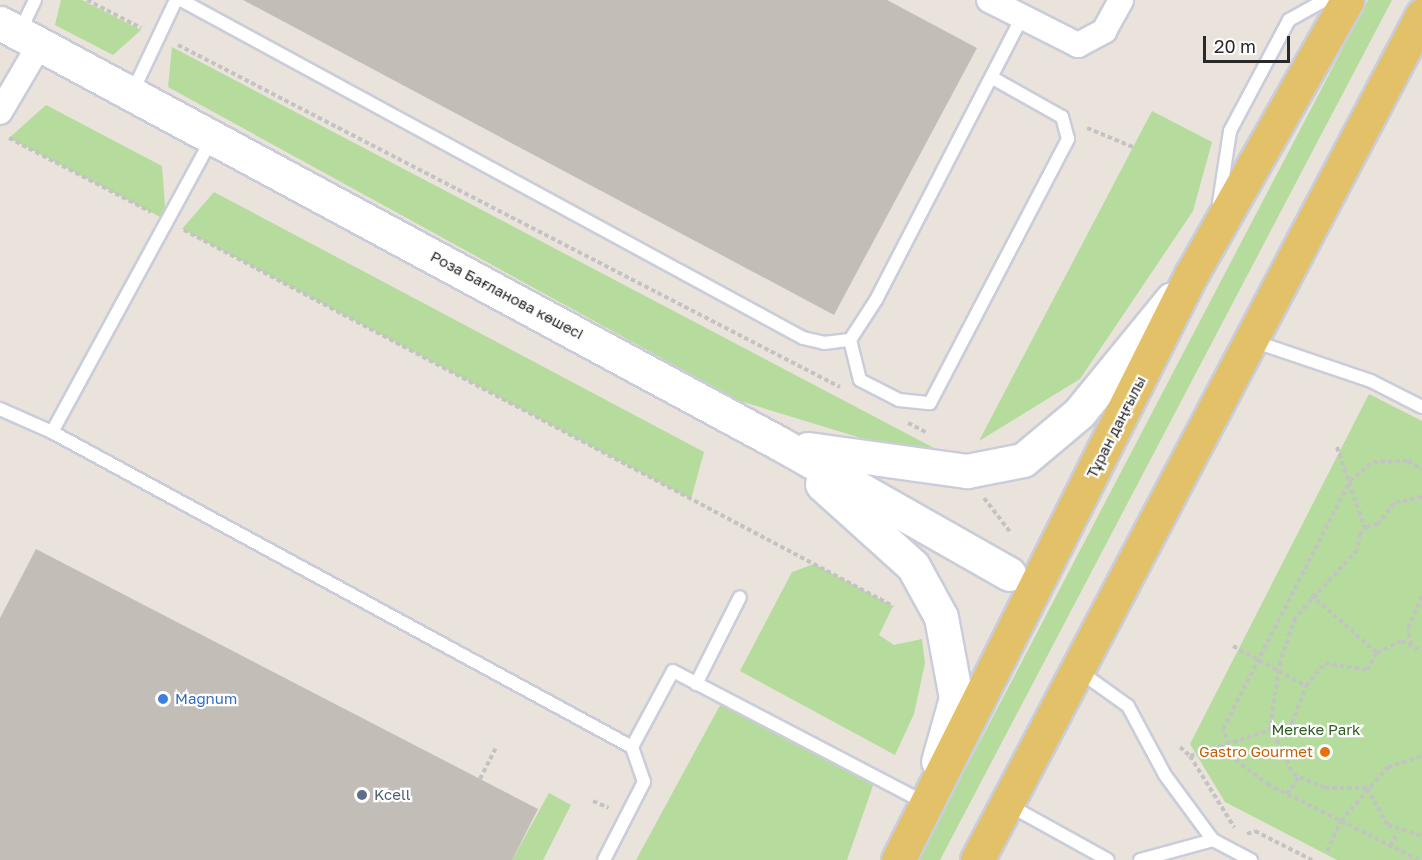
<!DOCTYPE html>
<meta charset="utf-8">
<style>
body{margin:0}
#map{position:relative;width:1422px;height:860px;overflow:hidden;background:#e9e3dc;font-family:"Golos Text",sans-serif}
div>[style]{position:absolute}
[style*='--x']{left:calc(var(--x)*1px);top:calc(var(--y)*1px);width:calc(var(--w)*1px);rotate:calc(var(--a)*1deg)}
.green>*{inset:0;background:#b5db9d}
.building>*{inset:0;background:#c2beb7}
.path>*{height:4px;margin-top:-2px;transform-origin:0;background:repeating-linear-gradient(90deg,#c3c3c3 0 4.5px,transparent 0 7.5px)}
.roads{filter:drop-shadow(2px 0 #cacdd9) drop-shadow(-2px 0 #cacdd9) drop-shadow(0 2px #cacdd9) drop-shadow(0 -2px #cacdd9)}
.lane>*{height:12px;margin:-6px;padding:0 6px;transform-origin:6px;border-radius:6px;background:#fff}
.street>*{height:24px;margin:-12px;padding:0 12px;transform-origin:12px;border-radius:12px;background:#fff}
.secondary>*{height:33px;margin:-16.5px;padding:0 16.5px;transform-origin:16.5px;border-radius:16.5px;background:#fff}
.primary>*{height:33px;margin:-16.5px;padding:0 16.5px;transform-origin:16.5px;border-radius:16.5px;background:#e2c168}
.dots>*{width:16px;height:16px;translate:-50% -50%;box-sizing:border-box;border:3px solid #fff;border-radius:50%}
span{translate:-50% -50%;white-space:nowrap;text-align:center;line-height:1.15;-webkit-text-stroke:4.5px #fff;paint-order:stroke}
.street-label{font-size:15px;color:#292929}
.shop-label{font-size:15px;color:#366cbe}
.left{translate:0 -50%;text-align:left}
.park-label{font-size:15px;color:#2f5d21}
.food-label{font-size:15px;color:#c56008}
.right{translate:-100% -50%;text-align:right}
.service-label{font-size:15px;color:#4e5e75}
.scale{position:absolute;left:1203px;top:36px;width:87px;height:27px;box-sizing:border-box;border:3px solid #292929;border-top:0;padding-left:8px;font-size:18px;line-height:21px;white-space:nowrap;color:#292929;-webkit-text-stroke:4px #fff;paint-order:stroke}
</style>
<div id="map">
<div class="green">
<i style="clip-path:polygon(61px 0,82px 0,141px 30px,113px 55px,55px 25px)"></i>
<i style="clip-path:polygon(1368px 0,1392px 0,940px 860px,918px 860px)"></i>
<i style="clip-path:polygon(172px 47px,934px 448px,910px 453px,740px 401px,168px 87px)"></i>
<i style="clip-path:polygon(46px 105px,162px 166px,166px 220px,9px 138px)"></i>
<i style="clip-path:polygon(1152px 111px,1212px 142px,1193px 211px,1080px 379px,979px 441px)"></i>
<i style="clip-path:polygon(214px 192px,704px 452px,691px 499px,182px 229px)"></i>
<i style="clip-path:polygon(1369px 394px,1422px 421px,1422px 860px,1337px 860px,1225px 802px,1190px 744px)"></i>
<i style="clip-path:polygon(814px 564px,893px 606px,879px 635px,894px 645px,922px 639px,925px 663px,914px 714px,895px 755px,740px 671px,792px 572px)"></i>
<i style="clip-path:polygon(724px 698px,876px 777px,847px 860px,636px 860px)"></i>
<i style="clip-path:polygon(549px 793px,571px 805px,543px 860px,512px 860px)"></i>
</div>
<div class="building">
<i style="clip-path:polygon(243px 0,887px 0,977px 48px,834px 315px)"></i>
<i style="clip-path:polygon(36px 549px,538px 809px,512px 860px,0 860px,0 618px)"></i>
</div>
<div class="path">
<i style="--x:87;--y:0;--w:61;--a:27.4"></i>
<i style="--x:178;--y:45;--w:745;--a:27.32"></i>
<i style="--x:1087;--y:128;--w:50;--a:22.4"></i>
<i style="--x:9;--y:138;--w:160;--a:27.5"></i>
<i style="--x:184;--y:230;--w:803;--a:27.94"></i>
<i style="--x:908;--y:423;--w:22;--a:27"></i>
<i style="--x:1337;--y:447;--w:87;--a:71.1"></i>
<i style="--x:1422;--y:497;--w:29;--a:168"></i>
<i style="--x:1394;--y:503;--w:26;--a:127"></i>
<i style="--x:1378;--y:524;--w:10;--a:169"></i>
<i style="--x:1368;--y:526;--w:11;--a:135"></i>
<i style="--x:1360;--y:534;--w:16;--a:101"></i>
<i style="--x:1357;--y:550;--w:92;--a:132.4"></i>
<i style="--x:1295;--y:618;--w:46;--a:108.8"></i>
<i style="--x:1280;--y:662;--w:65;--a:98.9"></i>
<i style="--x:1270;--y:726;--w:53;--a:64.4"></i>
<i style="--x:1293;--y:774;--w:35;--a:24"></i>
<i style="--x:1325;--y:788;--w:42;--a:0"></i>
<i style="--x:1367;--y:788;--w:43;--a:60.4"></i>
<i style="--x:1388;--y:825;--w:36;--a:18"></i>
<i style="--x:984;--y:498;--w:44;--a:52.4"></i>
<i style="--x:1311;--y:595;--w:88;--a:41.3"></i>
<i style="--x:1377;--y:653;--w:27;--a:-27"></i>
<i style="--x:1401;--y:641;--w:23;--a:25"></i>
<i style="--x:1411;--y:645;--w:17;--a:-100"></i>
<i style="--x:1408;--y:628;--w:35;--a:-66"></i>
<i style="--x:1233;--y:646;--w:83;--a:28.7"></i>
<i style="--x:1180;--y:747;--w:13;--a:42"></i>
<i style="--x:1190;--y:756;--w:107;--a:-17.9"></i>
<i style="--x:1292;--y:723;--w:40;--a:-69"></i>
<i style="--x:1306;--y:686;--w:30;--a:-50"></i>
<i style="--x:1325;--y:663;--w:43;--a:9.5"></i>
<i style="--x:1367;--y:670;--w:20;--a:-60"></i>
<i style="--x:1190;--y:756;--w:84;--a:58.2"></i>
<i style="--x:480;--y:779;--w:34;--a:-63"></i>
<i style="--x:1287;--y:794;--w:21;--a:-55"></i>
<i style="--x:593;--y:801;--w:17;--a:24"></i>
<i style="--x:1247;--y:834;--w:9;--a:-21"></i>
<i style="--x:1255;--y:831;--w:64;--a:27"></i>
<i style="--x:1390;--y:846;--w:16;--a:-60"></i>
<i style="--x:1327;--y:851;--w:33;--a:-65"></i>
<i style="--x:1341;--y:821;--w:72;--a:-49"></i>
<i style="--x:1388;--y:767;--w:36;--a:-18"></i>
<i style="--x:1419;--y:860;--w:168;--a:-153.4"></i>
<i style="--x:1269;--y:785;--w:44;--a:-143.4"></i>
<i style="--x:1234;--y:759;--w:32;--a:-110"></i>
<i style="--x:1223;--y:729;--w:279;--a:-62.9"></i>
<i style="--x:1350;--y:481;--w:30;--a:-40"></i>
<i style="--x:1373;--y:462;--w:35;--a:-2"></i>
<i style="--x:1408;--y:461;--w:16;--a:30"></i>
</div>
<div class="roads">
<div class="lane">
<i style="--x:181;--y:0;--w:708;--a:28.52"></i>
<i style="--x:803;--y:338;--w:22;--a:13"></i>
<i style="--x:824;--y:343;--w:26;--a:-7"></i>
<i style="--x:850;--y:340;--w:48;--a:-57"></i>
<i style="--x:876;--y:300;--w:318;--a:-62.7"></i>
<i style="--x:20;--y:31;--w:34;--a:-64"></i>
<i style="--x:132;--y:93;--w:103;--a:-64.7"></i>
<i style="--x:1219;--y:203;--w:73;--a:-81.3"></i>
<i style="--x:1230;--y:131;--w:126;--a:-62"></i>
<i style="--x:1289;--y:20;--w:41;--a:-29.1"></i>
<i style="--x:850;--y:340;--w:41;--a:76"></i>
<i style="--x:860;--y:380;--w:44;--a:27.1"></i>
<i style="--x:899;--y:400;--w:31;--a:6"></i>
<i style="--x:930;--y:403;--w:298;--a:-62.4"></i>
<i style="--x:1068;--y:139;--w:23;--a:-105"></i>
<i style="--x:1062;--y:117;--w:81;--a:-150.6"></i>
<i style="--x:1253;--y:341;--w:125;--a:18.7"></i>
<i style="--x:1371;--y:381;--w:57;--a:27"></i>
<i style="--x:0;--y:409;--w:57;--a:23.9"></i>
<i style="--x:52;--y:432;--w:332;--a:-61.4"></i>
<i style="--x:52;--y:432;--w:660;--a:28.51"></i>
<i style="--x:1079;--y:671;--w:60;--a:35.5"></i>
<i style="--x:1128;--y:706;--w:78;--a:61.8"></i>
<i style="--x:1165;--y:775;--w:81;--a:53.6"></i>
<i style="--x:1213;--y:840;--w:43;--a:27.8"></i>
<i style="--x:696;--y:684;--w:97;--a:-63.2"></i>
<i style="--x:1007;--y:804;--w:115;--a:29"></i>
<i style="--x:604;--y:860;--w:88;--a:-62.9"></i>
<i style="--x:644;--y:782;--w:37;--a:-109"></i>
<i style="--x:632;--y:747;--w:86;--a:-61.7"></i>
<i style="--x:673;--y:671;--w:285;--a:27.6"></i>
<i style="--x:1140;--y:860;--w:76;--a:-15.3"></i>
</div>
<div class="street">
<i style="--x:989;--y:0;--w:100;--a:26.8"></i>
<i style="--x:1078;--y:45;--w:30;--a:-28"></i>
<i style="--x:1104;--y:31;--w:35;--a:-61"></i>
<i style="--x:0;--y:112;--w:79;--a:-59.5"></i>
</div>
<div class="secondary">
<i style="--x:0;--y:23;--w:883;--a:28.34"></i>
<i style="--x:777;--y:442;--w:267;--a:29.6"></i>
<i style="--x:808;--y:449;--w:161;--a:7.9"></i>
<i style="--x:967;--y:471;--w:57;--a:-11.1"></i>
<i style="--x:1023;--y:460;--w:73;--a:-40"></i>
<i style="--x:1079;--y:413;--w:147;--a:-50.8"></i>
<i style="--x:822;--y:484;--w:122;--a:42"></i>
<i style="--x:913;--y:566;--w:58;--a:61.2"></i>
<i style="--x:941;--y:617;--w:82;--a:79.5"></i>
<i style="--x:956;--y:698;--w:66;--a:105.7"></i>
</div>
<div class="primary">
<i style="--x:898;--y:860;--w:654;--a:-63.4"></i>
<i style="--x:1191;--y:275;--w:316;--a:-60.4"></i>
<i style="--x:977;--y:860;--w:955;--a:-62.23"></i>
</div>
</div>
<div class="dots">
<i style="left:163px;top:699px;background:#3f7fe0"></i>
<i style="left:1325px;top:752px;background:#e8710a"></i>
<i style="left:362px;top:795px;background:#5c6f8a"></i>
</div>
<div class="street-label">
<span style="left:507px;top:295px;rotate:28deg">Роза Бағланова көшесі</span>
<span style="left:1116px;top:427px;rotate:-63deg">Тұран даңғылы</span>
</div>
<div class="shop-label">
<span class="left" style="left:175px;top:699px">Magnum</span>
</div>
<div class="park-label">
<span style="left:1316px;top:730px">Mereke Park</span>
</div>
<div class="food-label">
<span class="right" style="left:1313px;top:752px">Gastro Gourmet</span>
</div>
<div class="service-label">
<span class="left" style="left:374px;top:795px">Kcell</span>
</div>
<div class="scale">20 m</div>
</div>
